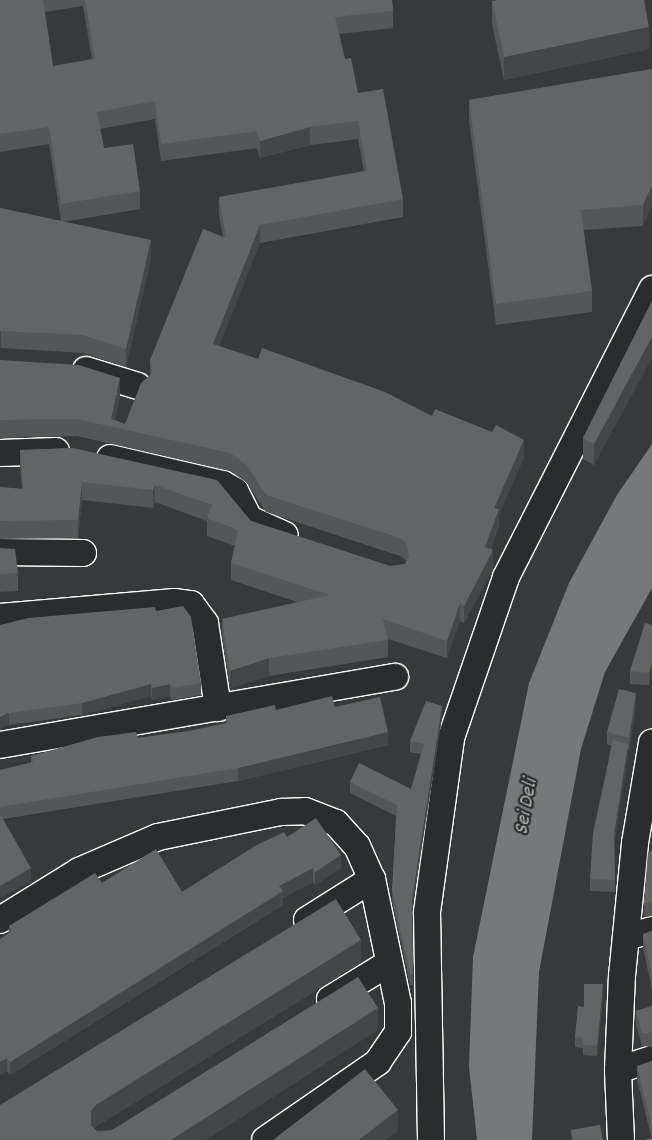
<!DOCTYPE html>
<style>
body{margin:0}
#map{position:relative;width:652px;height:1140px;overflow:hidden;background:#373a3b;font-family:Dekko,sans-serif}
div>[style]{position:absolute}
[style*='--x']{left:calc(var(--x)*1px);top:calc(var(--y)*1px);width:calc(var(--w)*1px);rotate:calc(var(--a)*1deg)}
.water>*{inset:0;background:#767879}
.roads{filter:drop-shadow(1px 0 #fff) drop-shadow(-1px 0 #fff) drop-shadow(0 1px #fff) drop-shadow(0 -1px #fff)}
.street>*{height:26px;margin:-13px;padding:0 13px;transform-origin:13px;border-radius:13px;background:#2a2d2e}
.wall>*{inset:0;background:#555657}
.shaded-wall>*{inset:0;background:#454647}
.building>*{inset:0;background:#636465}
span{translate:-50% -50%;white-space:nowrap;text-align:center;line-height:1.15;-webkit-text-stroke:4.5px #2a2d2e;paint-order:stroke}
.water-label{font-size:21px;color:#b4b5b5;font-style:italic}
</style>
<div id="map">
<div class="water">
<i style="clip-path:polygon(652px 444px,652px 588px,605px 672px,581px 749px,539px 972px,532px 1140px,477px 1140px,469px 1067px,473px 957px,529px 683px,569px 583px,617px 495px)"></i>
</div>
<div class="roads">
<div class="street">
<i style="--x:86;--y:370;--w:54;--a:17.1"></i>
<i style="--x:0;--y:453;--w:56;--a:-2"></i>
<i style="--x:110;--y:458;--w:116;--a:13"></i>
<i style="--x:223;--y:484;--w:14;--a:30"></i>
<i style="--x:235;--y:491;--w:31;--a:63"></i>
<i style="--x:249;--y:519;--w:39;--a:24"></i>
<i style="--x:0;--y:552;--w:83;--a:0.7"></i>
<i style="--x:0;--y:617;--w:175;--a:-4.9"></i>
<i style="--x:174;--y:602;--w:17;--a:7"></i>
<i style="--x:191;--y:604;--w:24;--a:54"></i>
<i style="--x:205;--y:623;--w:86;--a:81.3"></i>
<i style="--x:0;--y:745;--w:401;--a:-9.8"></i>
<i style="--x:0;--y:920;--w:93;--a:-31.8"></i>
<i style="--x:79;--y:871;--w:86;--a:-23.3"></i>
<i style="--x:158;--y:837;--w:126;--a:-11.5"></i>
<i style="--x:281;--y:812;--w:24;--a:-2"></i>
<i style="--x:305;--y:811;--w:33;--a:21"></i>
<i style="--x:336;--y:823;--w:31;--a:48"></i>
<i style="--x:357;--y:846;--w:36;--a:66"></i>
<i style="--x:372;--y:879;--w:127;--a:78.2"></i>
<i style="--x:398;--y:1003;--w:29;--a:90"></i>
<i style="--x:398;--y:1032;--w:36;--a:124"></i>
<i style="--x:378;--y:1062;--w:137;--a:145.4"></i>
<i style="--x:307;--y:920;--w:77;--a:-32.2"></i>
<i style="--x:626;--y:937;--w:27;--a:-15"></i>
<i style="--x:330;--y:999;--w:69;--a:-31.4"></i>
<i style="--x:618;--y:1070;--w:36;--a:-18"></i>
<i style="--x:431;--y:1140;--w:228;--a:-91"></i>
<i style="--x:427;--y:912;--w:176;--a:-82.1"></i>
<i style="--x:451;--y:738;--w:170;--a:-71.1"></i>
<i style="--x:506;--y:577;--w:323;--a:-63.1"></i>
<i style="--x:621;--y:1140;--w:70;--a:-92.5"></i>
<i style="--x:618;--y:1070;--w:94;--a:-87.6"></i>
<i style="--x:622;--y:976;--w:134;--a:-84.4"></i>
<i style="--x:635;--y:843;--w:102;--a:-80.4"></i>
</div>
</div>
<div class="wall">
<i style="clip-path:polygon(evenodd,0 0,392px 0,393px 11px,393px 28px,339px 34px,345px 59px,358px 93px,403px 199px,403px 217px,260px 243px,219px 346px,432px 416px,524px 457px,499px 515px,499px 527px,491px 549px,493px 568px,464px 623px,460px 621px,447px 658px,388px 639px,388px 657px,269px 676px,230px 688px,222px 636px,222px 619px,297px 602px,231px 580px,231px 563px,235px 546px,207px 536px,207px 521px,155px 502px,153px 508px,82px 500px,78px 538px,0 539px,0 487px,22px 489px,20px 467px,20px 450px,73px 448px,251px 521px,390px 566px,405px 564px,406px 560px,400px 556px,266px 512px,247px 483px,230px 471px,77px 436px,0 438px,0 360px,120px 396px,115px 420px,125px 424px,150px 375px,150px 360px,223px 237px,219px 215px,219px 197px,364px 171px,358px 139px,310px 145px,260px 158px,257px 148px,161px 161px,155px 119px,100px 129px,104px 148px,140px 191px,140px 209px,63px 222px,151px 258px,126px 367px,83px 353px,1px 348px,0 208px,61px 221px,49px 144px,0 152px,0 0,83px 6px,92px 59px,53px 66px,45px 12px,83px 6px)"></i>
<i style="clip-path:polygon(492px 1px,649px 49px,504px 80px,492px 24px)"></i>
<i style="clip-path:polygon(652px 69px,643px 226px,583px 230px,592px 291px,592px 312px,496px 325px,469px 121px,469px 100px)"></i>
<i style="clip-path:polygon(652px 301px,594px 465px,583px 459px,583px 438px)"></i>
<i style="clip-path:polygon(0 548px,18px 573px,18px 591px,0 592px)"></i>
<i style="clip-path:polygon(156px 611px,201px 683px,201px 695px,171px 700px,170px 696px,152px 700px,151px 696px,82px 715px,9px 725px,0 625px)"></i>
<i style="clip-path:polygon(652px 625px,652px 674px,649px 685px,630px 684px,630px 671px)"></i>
<i style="clip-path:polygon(636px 706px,629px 750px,628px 750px,628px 756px,614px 844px,615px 892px,590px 891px,590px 879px,611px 746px,607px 744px,607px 732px)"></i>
<i style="clip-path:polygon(335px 707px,388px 745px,238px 781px,3px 819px,31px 881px,0 898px,0 770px,31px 763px,31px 756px,138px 738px,189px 731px,226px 723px,226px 716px,276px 710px)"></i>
<i style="clip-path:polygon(442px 717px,412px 909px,413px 985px,410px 985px,392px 901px,396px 816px,350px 793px,350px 782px,411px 789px,421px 754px,410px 752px,410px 741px)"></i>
<i style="clip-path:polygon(287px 837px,341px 868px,315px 885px,313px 882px,283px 898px,283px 905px,10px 1075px,7px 1071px,0 1075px,9px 926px,102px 883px,182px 892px)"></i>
<i style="clip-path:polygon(652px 851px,652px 916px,644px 917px,644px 903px)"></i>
<i style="clip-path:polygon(652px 931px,652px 990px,643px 948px,643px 934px)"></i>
<i style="clip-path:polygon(603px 994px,597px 1056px,583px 1055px,583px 1048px,575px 1047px,575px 1037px,584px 1007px)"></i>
<i style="clip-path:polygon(652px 1006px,652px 1047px,642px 1046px,636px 1025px,636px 1011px)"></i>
<i style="clip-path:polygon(652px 1061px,652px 1140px,637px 1079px,637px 1066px)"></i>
</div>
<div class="shaded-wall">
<i style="clip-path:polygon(649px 27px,649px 49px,504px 80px,504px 57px)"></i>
<i style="clip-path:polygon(310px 127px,310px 145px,260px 158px,260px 141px)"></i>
<i style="clip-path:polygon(652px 186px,652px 207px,643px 226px,643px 205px)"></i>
<i style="clip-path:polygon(260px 225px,260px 243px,213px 362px,213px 344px)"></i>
<i style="clip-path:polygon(151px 240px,151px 258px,126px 367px,126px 349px)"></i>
<i style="clip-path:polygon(1px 330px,1px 348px,0 348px,0 331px)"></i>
<i style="clip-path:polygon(652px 337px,652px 358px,594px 465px,594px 444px)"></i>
<i style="clip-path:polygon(120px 378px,120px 396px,113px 427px,111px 419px)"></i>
<i style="clip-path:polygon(524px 440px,524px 457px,499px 515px,499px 527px,485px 564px,485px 547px,494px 508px)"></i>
<i style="clip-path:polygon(82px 482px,82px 500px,78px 538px,78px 520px)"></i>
<i style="clip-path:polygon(155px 485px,155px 502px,153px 508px,153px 490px)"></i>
<i style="clip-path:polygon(493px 550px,493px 568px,464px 623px,464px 606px)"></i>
<i style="clip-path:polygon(460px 603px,460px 621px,447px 658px,447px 641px)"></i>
<i style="clip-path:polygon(269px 658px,269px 676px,230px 688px,230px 671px)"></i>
<i style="clip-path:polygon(652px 662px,652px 674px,649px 685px,649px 673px)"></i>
<i style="clip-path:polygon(151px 684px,151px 696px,82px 715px,82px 703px)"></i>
<i style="clip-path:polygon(170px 684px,170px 696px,152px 700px,152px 688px)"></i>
<i style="clip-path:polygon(636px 693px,636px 706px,629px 750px,629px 738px)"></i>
<i style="clip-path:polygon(442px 706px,442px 717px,412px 910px,412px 899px)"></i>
<i style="clip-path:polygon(9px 713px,9px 725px,0 729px,0 717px)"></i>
<i style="clip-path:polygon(388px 732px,388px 745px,238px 781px,238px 768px)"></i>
<i style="clip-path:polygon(628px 744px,628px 756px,614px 846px,614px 834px)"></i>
<i style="clip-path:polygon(341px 855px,341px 868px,315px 885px,315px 872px)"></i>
<i style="clip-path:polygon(31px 868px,31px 881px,0 898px,0 886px)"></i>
<i style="clip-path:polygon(313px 868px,313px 882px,283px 898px,283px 905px,10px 1075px,10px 1062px,279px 886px)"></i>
<i style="clip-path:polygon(361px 940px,361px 963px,96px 1127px,91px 1133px,91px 1111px,96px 1105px)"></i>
<i style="clip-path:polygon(603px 984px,603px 994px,597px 1056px,597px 1046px)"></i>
<i style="clip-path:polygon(378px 1008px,378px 1030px,206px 1140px,171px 1140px)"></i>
<i style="clip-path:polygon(7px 1058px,7px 1071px,0 1075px,0 1062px)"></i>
<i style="clip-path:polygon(398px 1110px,398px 1131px,386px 1140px,359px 1140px)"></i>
</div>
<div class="building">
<i style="clip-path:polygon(0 0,43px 0,53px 66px,95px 59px,85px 0,392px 0,393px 11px,335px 17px,345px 59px,351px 58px,358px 93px,383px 89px,403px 199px,260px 225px,213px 344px,258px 359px,262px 348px,385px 392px,432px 416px,435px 409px,492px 432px,496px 425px,524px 440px,494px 508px,499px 509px,485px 547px,493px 550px,464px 606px,460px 603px,447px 641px,383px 619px,388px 640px,269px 658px,230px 671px,222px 619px,330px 595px,231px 563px,238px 530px,207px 518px,212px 505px,155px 485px,153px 490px,82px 482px,78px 520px,0 521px,0 487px,23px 489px,20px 450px,73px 448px,217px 480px,251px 521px,390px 566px,405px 564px,409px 556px,406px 543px,400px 538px,266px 495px,247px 465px,230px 453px,77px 419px,0 420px,0 360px,79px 365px,120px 378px,111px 419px,125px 424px,141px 383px,152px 373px,150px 360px,203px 229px,226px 238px,219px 197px,367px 171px,358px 121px,310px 127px,260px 141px,257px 131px,161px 144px,155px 101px,97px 112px,104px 148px,133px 144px,140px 191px,61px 204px,49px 127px,0 134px)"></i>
<i style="clip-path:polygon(498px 0,644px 0,649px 27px,504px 57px,492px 1px)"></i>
<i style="clip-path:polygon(652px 69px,652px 186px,643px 205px,581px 210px,592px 291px,496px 304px,469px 100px)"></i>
<i style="clip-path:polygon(0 208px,151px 240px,126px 349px,83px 335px,0 331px)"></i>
<i style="clip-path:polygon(652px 301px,652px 337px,594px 444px,583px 438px)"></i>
<i style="clip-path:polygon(0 548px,15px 549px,18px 573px,0 574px)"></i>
<i style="clip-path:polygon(183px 606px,191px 617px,201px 683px,171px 688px,170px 684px,152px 688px,151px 684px,82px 703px,9px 713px,0 717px,0 625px,28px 618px,155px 607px,156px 611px)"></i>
<i style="clip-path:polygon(645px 623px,652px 625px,652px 662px,649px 673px,630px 671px)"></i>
<i style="clip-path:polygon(619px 689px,636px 693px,629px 738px,607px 732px)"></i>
<i style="clip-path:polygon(332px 696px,335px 707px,380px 697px,388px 732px,238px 768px,0 807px,0 770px,33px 762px,31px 756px,98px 737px,136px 732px,138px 738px,189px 731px,228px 723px,226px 716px,275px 705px,276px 710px)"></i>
<i style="clip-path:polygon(426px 701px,442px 706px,412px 899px,413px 974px,410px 974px,392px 890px,397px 805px,350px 782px,359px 763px,411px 789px,424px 744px,410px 741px)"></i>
<i style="clip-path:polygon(613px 740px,628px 744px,614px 834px,615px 880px,590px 879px,593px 833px)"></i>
<i style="clip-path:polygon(0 814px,31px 868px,0 886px)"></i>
<i style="clip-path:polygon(316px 818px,341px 855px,315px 872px,313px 868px,279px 886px,283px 891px,10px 1062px,7px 1058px,0 1062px,0 939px,12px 931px,9px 926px,95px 873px,102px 883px,156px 849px,182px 892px,255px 846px,284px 832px,287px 837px)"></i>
<i style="clip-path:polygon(652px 851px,652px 902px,644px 903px,648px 852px)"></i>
<i style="clip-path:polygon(336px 899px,361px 940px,96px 1105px,91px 1111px,91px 1125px,97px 1131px,112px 1130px,358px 977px,378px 1008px,171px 1140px,0 1140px,0 1105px)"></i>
<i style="clip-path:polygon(652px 931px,652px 976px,643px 934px)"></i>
<i style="clip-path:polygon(584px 984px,603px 984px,597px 1046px,583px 1045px,583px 1038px,575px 1037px,578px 1006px,584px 1007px)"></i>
<i style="clip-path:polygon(652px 1006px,652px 1033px,642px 1033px,636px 1011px)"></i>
<i style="clip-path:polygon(652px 1061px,652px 1128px,637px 1066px)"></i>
<i style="clip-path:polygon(365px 1069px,398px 1110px,359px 1140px,273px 1140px)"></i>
<i style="clip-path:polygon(600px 1125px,603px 1140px,572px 1140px,571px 1130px)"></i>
<i style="clip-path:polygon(652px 1138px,652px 1140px,644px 1140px)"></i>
</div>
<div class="water-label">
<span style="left:527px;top:807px;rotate:-80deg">Sei Deli</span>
</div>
</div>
